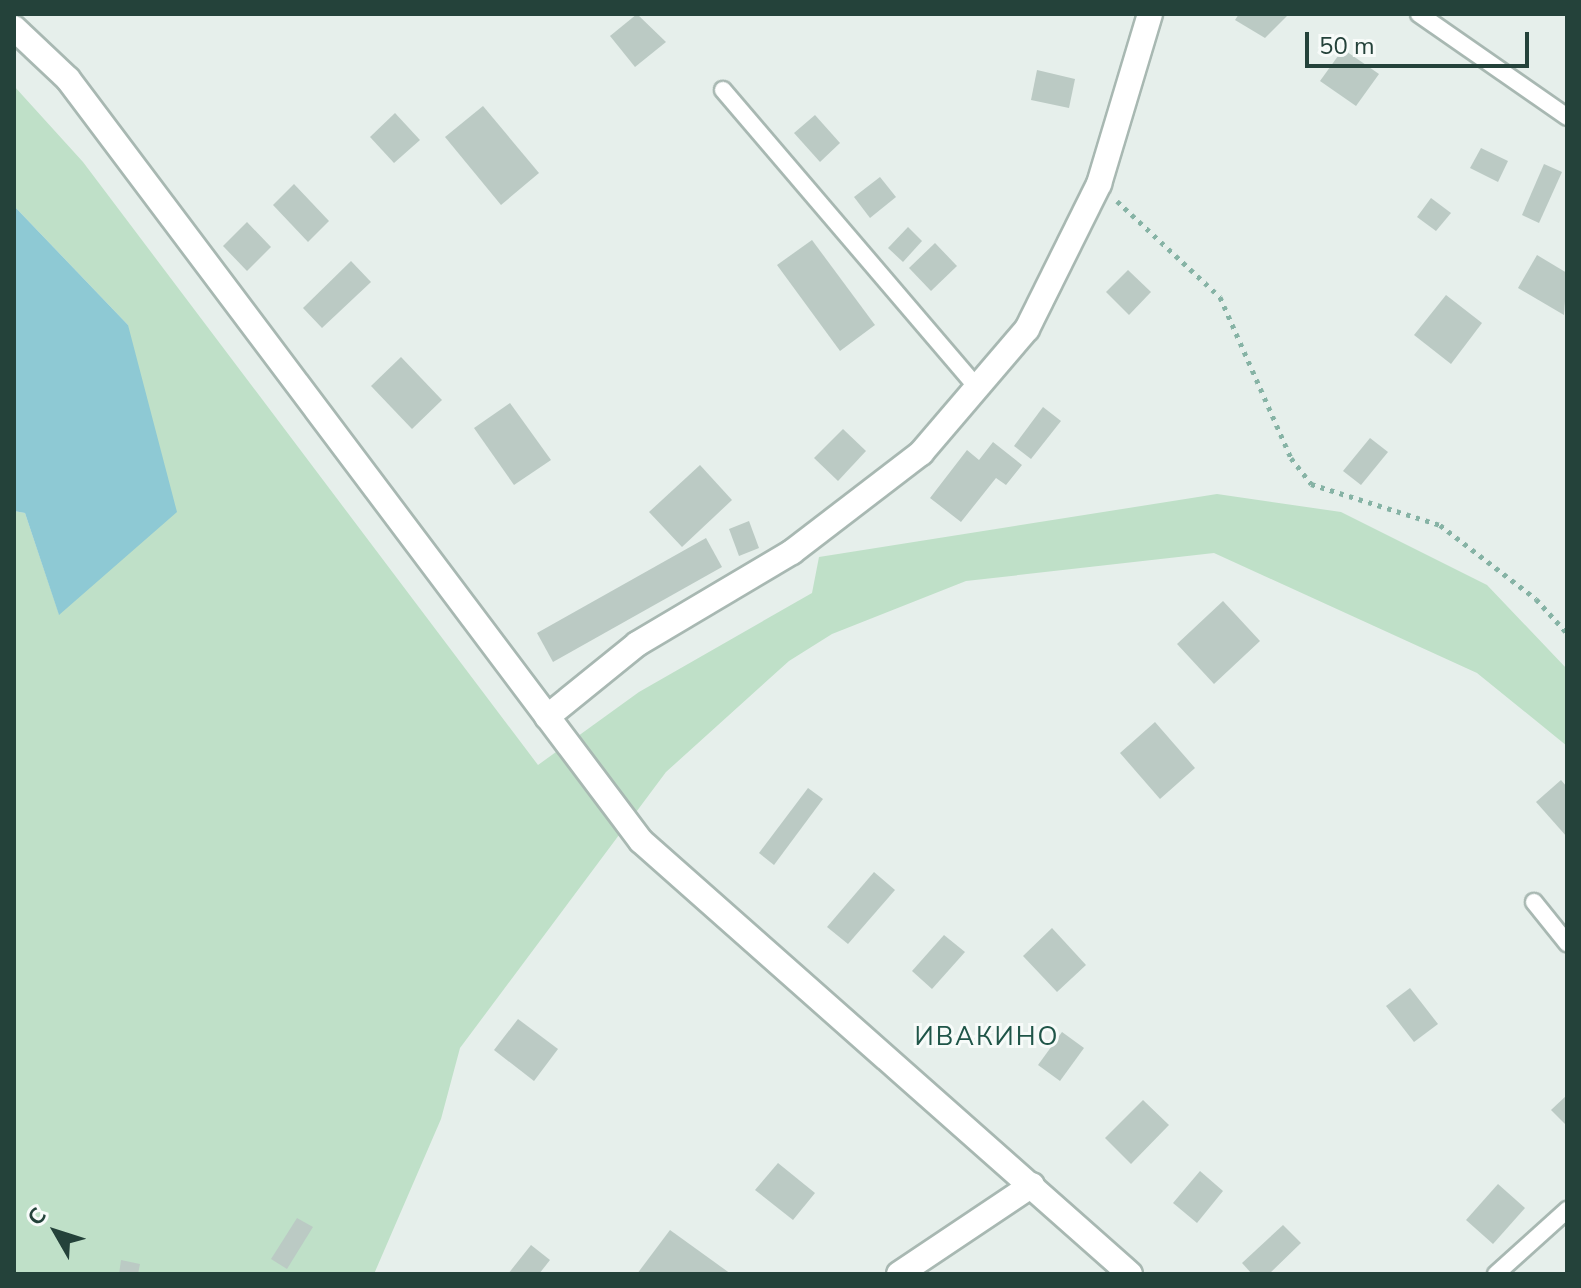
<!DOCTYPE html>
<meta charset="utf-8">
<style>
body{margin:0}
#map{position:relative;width:1581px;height:1288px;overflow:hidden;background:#e6efeb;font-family:"Nunito Sans",sans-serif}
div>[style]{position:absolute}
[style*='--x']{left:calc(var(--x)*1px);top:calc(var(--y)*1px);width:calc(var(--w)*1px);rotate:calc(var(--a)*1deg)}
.green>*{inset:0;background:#bfe0c8}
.water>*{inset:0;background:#8ec9d4}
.building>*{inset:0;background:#bbcac4}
.path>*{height:5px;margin-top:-2.5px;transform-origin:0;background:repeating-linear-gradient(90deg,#86b3a5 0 4px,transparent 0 10px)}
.roads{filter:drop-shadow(2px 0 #a8b8b2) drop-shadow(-2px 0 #a8b8b2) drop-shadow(0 2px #a8b8b2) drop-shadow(0 -2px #a8b8b2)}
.lane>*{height:16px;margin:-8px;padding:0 8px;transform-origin:8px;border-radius:8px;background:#fff}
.street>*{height:24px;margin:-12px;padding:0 12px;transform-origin:12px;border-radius:12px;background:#fff}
span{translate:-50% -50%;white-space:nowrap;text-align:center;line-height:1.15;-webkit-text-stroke:6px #f7fbf9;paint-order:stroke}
.quarter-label{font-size:26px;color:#1f5548;letter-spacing:2px}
.frame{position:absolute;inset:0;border:16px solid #24423a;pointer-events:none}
.north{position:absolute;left:16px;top:1192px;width:80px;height:80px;-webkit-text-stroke:6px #f7fbf9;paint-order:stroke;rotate:309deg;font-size:22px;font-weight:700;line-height:32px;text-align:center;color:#24423a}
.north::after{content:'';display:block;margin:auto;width:28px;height:36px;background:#24423a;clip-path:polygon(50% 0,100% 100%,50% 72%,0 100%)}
.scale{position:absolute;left:1305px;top:32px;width:224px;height:36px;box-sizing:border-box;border:4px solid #24423a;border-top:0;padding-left:10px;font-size:24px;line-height:28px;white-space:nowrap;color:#24423a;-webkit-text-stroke:6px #f7fbf9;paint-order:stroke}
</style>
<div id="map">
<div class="green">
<i style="clip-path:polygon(14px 86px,83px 162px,538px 765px,639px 692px,812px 593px,819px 557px,1217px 494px,1341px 512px,1487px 585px,1567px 669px,1567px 746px,1477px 673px,1214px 553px,966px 581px,832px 634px,789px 661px,666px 772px,460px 1048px,441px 1119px,374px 1274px,14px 1274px,14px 511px,25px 513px,59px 614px,128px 325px,14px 206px)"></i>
</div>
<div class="water">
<i style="clip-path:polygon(14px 206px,128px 325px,177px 512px,59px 615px,25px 513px,14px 511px)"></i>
</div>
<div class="building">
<i style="clip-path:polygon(637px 14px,666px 42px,635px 67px,610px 36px)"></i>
<i style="clip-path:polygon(1239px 14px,1289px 14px,1265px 38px,1235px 20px)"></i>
<i style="clip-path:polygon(1343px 49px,1379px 74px,1356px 106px,1320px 81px)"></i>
<i style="clip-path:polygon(1037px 70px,1075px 79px,1069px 108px,1031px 100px)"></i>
<i style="clip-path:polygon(483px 106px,539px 173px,501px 205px,445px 137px)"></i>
<i style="clip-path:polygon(395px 113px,420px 140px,394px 163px,370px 137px)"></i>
<i style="clip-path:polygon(815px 115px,840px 143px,820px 162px,794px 133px)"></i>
<i style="clip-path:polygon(1481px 148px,1508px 161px,1498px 182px,1470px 168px)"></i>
<i style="clip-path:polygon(1544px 164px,1562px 172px,1539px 223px,1522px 215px)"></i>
<i style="clip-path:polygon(880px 177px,896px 197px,870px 218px,854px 197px)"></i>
<i style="clip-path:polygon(294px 184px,329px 221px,308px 242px,273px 205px)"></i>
<i style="clip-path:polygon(1431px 198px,1451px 213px,1436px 231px,1417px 217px)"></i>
<i style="clip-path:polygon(247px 222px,271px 247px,247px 271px,223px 246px)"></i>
<i style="clip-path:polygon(908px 227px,922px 241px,903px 262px,888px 248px)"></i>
<i style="clip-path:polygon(812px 240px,875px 325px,840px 351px,777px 265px)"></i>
<i style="clip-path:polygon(935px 243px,957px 266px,931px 291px,909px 268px)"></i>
<i style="clip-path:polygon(1537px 255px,1567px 273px,1564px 315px,1518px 288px)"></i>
<i style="clip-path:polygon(351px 261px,371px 282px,322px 328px,303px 308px)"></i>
<i style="clip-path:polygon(1128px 270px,1151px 292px,1129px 315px,1106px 292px)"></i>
<i style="clip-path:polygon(1446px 295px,1482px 323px,1451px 364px,1414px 335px)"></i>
<i style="clip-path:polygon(401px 357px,442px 400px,412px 429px,371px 386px)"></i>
<i style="clip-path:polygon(510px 403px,551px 460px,514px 485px,474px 428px)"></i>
<i style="clip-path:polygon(1043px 407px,1061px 421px,1031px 459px,1014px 446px)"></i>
<i style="clip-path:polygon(843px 429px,866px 451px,838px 481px,814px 458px)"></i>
<i style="clip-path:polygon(1370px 438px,1388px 452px,1361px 485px,1343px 471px)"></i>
<i style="clip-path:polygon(993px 442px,1022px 465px,1006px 485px,996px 478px,961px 522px,930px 498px,967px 450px,979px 460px)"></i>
<i style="clip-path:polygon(700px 465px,732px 500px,682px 547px,649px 512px)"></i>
<i style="clip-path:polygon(749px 521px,759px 548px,739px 556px,729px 529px)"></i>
<i style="clip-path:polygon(706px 538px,722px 567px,553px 662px,537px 633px)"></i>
<i style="clip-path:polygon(1223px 601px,1260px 641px,1214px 684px,1177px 644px)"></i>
<i style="clip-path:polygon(1155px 722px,1195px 768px,1160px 799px,1120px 753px)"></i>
<i style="clip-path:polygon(1561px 780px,1567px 787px,1567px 837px,1536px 802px)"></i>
<i style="clip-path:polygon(808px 788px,823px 799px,774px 865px,759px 853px)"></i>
<i style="clip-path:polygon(874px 872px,895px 890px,848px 944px,827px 927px)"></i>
<i style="clip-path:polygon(1052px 928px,1086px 965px,1057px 992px,1023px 956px)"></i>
<i style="clip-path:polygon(944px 935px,965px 952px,932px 989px,912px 971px)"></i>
<i style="clip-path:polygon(1410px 988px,1438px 1024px,1414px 1042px,1386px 1006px)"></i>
<i style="clip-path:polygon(518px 1019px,558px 1049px,534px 1081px,494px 1050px)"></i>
<i style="clip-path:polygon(1062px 1032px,1084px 1048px,1060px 1081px,1038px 1065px)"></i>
<i style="clip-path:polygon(1567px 1095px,1567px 1126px,1551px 1110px)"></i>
<i style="clip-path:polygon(1143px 1100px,1169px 1125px,1131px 1164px,1105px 1138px)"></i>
<i style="clip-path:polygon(778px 1163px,815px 1193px,793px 1220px,755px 1190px)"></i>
<i style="clip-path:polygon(1200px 1171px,1223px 1191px,1197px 1223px,1173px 1203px)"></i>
<i style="clip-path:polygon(1498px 1184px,1525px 1208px,1493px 1244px,1466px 1220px)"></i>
<i style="clip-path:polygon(297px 1218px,313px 1227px,287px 1269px,271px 1259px)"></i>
<i style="clip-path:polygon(1283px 1225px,1301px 1243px,1269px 1274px,1252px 1274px,1242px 1263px)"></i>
<i style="clip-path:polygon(670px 1230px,731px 1274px,637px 1274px)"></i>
<i style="clip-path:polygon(531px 1245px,550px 1260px,539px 1274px,508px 1274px)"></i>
<i style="clip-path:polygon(121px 1260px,140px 1264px,138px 1274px,119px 1274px)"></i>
</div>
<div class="path">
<i style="--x:1117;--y:201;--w:141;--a:43"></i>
<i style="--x:1220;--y:297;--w:176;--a:66.2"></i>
<i style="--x:1291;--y:458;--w:33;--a:52"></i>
<i style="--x:1311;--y:484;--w:135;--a:17.6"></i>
<i style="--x:1440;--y:525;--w:121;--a:37.6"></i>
<i style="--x:1536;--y:599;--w:46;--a:47.6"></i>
</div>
<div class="roads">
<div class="lane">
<i style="--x:1419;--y:14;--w:180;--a:34.8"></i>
<i style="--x:723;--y:90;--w:388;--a:49.5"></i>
<i style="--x:1534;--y:902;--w:53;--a:51.2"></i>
<i style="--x:1496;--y:1274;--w:96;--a:-42"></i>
</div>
<div class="street">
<i style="--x:14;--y:28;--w:74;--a:43.4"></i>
<i style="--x:68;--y:79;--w:953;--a:53.06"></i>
<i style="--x:641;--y:841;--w:653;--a:41.52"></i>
<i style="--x:547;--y:717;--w:116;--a:-39"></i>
<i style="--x:637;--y:644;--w:180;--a:-30.7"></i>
<i style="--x:792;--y:552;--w:163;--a:-37.5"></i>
<i style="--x:921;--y:453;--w:163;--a:-49.5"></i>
<i style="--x:1027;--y:329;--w:162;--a:-63.6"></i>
<i style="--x:1099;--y:184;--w:177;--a:-73.3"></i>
<i style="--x:899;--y:1274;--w:160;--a:-33.8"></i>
</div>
</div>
<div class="quarter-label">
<span style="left:987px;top:1037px">ИВАКИНО</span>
</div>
<div class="frame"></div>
<div class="north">С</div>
<div class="scale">50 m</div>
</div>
